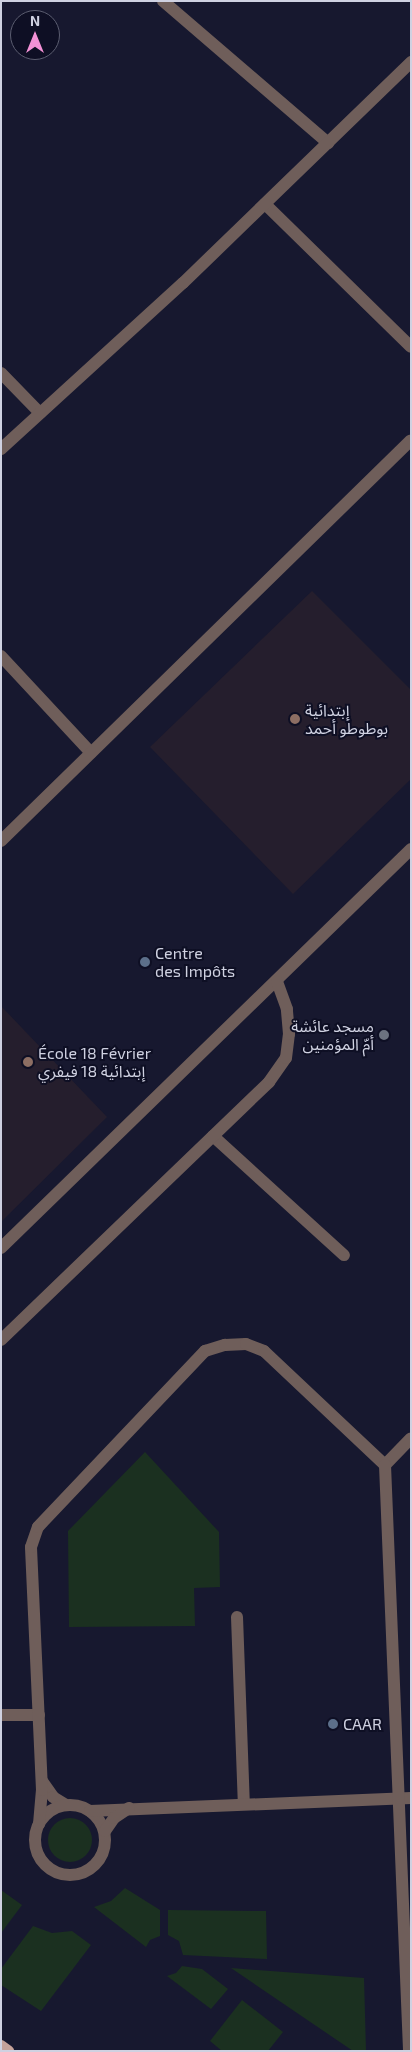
<!DOCTYPE html>
<meta charset="utf-8">
<style>
body{margin:0}
#map{position:relative;width:412px;height:2052px;overflow:hidden;background:#17182f;font-family:"Exo 2","Noto Sans Arabic",sans-serif}
div>[style]{position:absolute}
[style*='--x']{left:calc(var(--x)*1px);top:calc(var(--y)*1px);width:calc(var(--w)*1px);rotate:calc(var(--a)*1deg)}
.education>*{inset:0;background:#251e2d}
.green>*{inset:0;background:#1b3020}
.round{border-radius:50%}
.minor>*{height:12px;margin:-6px;padding:0 6px;transform-origin:6px;border-radius:6px;background:#6f5e5a}
.minor>.ring{margin:-6px;padding:0;box-sizing:content-box;background:none;border:12px solid #6f5e5a;border-radius:50%}
.major>*{height:12px;margin:-6px;padding:0 6px;transform-origin:6px;border-radius:6px;background:#c5a29a}
.dots>*{width:14px;height:14px;translate:-50% -50%;box-sizing:border-box;border:2px solid #0e0f24;border-radius:50%}
span{translate:-50% -50%;white-space:nowrap;text-align:center;line-height:1.15;-webkit-text-stroke:4px #0e0f24;paint-order:stroke}
.poi-label{font-size:16px;color:#cfd1e1}
.left{translate:0 -50%;text-align:left}
.right{translate:-100% -50%;text-align:right}
.frame{position:absolute;inset:0;border:2px solid #cfd1e1;pointer-events:none}
.north{position:absolute;left:10px;top:10px;width:50px;height:50px;box-sizing:border-box;background:#0e0f24;border:1px solid #5b5d70;border-radius:50%;rotate:0deg;font-size:14px;font-weight:700;line-height:20px;text-align:center;color:#cfd1e1}
.north::after{content:'';display:block;margin:auto;width:18px;height:22px;background:#f391d6;clip-path:polygon(50% 0,100% 100%,50% 72%,0 100%)}
</style>
<div id="map">
<div class="education">
<i style="clip-path:polygon(312px 591px,411px 690px,411px 779px,293px 894px,150px 747px)"></i>
<i style="clip-path:polygon(1px 1006px,107px 1117px,1px 1222px)"></i>
</div>
<div class="green">
<i style="clip-path:polygon(145px 1452px,219px 1532px,220px 1587px,194px 1588px,195px 1626px,69px 1627px,68px 1531px)"></i>
<i class="round" style="left:48px;top:1818px;width:44px;height:44px"></i>
<i style="clip-path:polygon(125px 1888px,160px 1910px,160px 1936px,150px 1940px,146px 1947px,94px 1907px,111px 1901px)"></i>
<i style="clip-path:polygon(1px 1890px,22px 1905px,1px 1933px)"></i>
<i style="clip-path:polygon(168px 1910px,266px 1911px,267px 1959px,183px 1955px,179px 1941px,168px 1935px)"></i>
<i style="clip-path:polygon(33px 1926px,52px 1933px,72px 1931px,91px 1945px,41px 2011px,1px 1985px,1px 1969px)"></i>
<i style="clip-path:polygon(182px 1966px,202px 1969px,228px 1989px,211px 2009px,167px 1976px,176px 1973px)"></i>
<i style="clip-path:polygon(231px 1968px,364px 1978px,366px 2051px,353px 2051px)"></i>
<i style="clip-path:polygon(242px 2000px,283px 2032px,268px 2051px,222px 2051px,210px 2041px)"></i>
</div>
<div class="minor">
<i style="--x:163;--y:1;--w:218;--a:40.7"></i>
<i style="--x:265;--y:204;--w:204;--a:44.4"></i>
<i style="--x:1;--y:373;--w:56;--a:45.7"></i>
<i style="--x:1;--y:449;--w:246;--a:-42.4"></i>
<i style="--x:183;--y:283;--w:318;--a:-44.1"></i>
<i style="--x:1;--y:656;--w:132;--a:47.1"></i>
<i style="--x:1;--y:841;--w:573;--a:-44.36"></i>
<i style="--x:213;--y:1136;--w:177;--a:42.3"></i>
<i style="--x:1;--y:1248;--w:572;--a:-44.22"></i>
<i style="--x:1;--y:1340;--w:372;--a:-43.9"></i>
<i style="--x:269;--y:1082;--w:29;--a:-55"></i>
<i style="--x:286;--y:1058;--w:24;--a:-83"></i>
<i style="--x:289;--y:1034;--w:25;--a:-95"></i>
<i style="--x:287;--y:1009;--w:29;--a:-110"></i>
<i style="--x:385;--y:1465;--w:37;--a:-46"></i>
<i style="--x:237;--y:1617;--w:187;--a:87.9"></i>
<i style="--x:1;--y:1715;--w:38;--a:0"></i>
<i style="--x:42;--y:1781;--w:19;--a:55"></i>
<i style="--x:53;--y:1797;--w:15;--a:32"></i>
<i class="ring" style="left:35px;top:1805px;width:58px;height:58px"></i>
<i style="--x:90;--y:1811;--w:321;--a:-2.3"></i>
<i style="--x:39;--y:1824;--w:34;--a:-85"></i>
<i style="--x:42;--y:1790;--w:243;--a:-92.6"></i>
<i style="--x:31;--y:1547;--w:21;--a:-71"></i>
<i style="--x:38;--y:1527;--w:243;--a:-46.5"></i>
<i style="--x:205;--y:1351;--w:21;--a:-17"></i>
<i style="--x:225;--y:1345;--w:21;--a:-3"></i>
<i style="--x:246;--y:1344;--w:19;--a:21"></i>
<i style="--x:264;--y:1351;--w:166;--a:43.3"></i>
<i style="--x:385;--y:1465;--w:586;--a:87.65"></i>
<i style="--x:105;--y:1831;--w:16;--a:-55"></i>
<i style="--x:114;--y:1818;--w:18;--a:-34"></i>
</div>
<div class="major">
<i style="--x:1;--y:2046;--w:9;--a:36"></i>
</div>
<div class="dots">
<i style="left:295px;top:719px;background:#8d6e63"></i>
<i style="left:145px;top:962px;background:#5c6f8a"></i>
<i style="left:384px;top:1035px;background:#6b7280"></i>
<i style="left:28px;top:1062px;background:#8d6e63"></i>
<i style="left:333px;top:1724px;background:#5c6f8a"></i>
</div>
<div class="poi-label">
<span class="left" style="left:305px;top:719px">إبتدائية<br>بوطوطو أحمد</span>
<span class="left" style="left:155px;top:962px">Centre<br>des Impôts</span>
<span class="right" style="left:374px;top:1035px">مسجد عائشة<br>أمّ المؤمنين</span>
<span class="left" style="left:38px;top:1062px">École 18 Février<br>إبتدائية 18 فيفري</span>
<span class="left" style="left:343px;top:1724px">CAAR</span>
</div>
<div class="frame"></div>
<div class="north">N</div>
</div>
